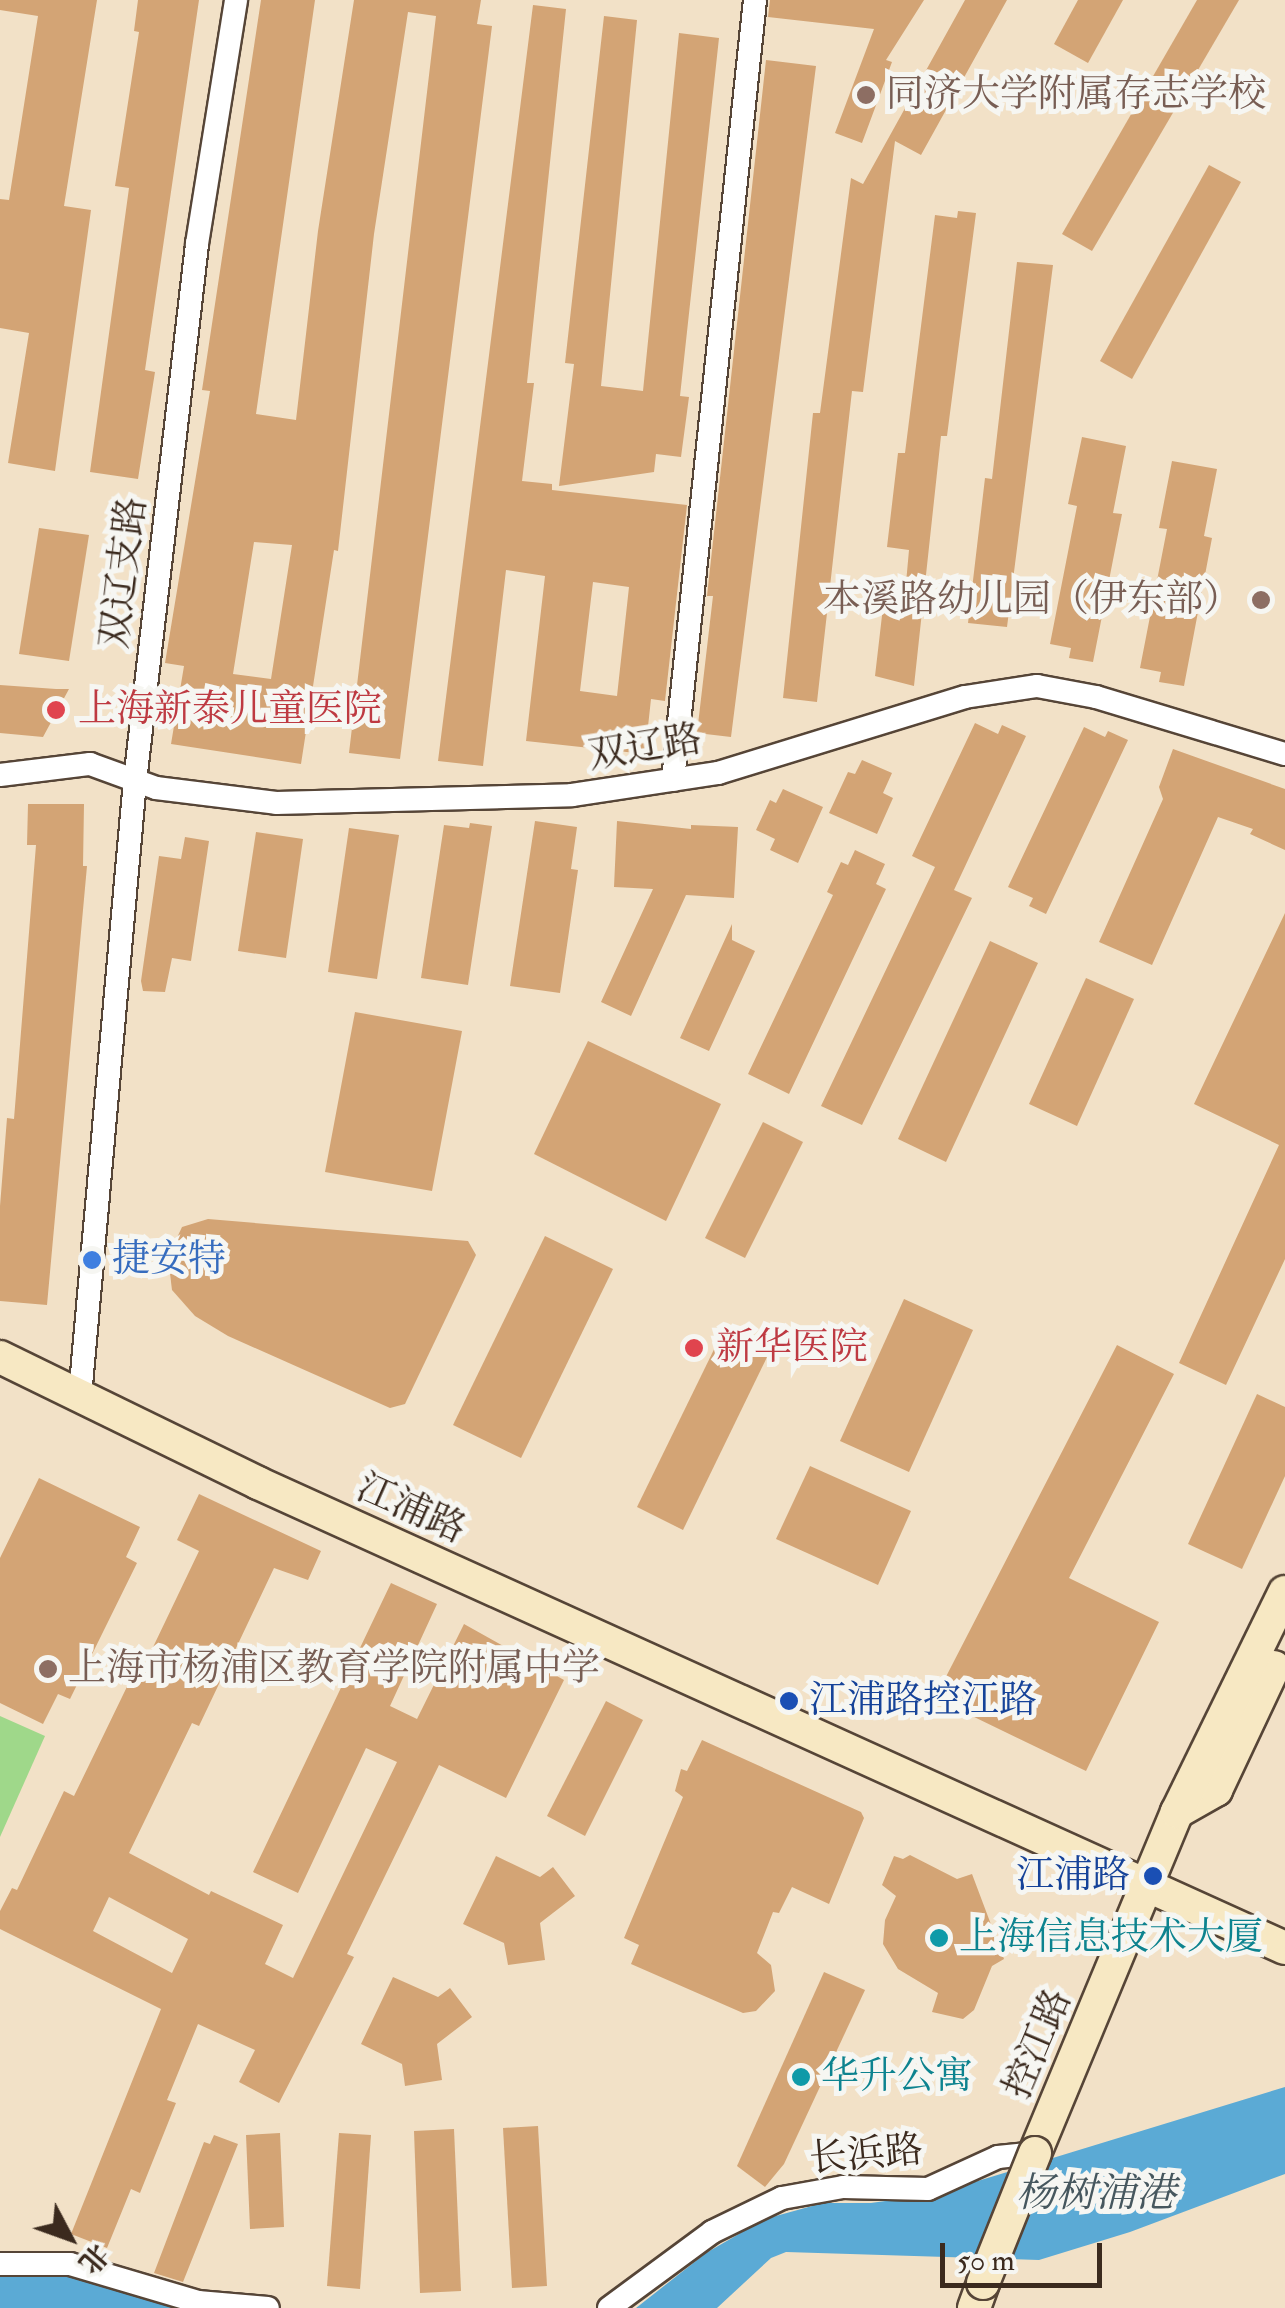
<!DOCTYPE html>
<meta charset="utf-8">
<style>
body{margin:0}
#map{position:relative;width:1285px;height:2308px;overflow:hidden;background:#f2e1c7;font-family:"IM FELL Double Pica","Noto Serif SC",serif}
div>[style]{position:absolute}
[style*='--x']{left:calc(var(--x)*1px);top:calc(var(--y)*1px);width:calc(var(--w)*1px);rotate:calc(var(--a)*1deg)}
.green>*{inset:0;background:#9fd88a}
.water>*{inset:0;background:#5baad5}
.building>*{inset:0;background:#d3a475}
.roads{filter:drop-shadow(2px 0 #564537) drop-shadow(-2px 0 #564537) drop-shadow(0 2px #564537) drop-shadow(0 -2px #564537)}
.minor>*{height:22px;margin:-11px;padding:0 11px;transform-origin:11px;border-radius:11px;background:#fff}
.secondary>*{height:32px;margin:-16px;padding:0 16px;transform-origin:16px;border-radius:16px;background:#f7e8c3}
.bridges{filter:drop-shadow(2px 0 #564537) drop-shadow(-2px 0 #564537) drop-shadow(0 2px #564537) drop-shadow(0 -2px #564537)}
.secondary-bridge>*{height:32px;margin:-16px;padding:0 16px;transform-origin:16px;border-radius:16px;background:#f7e8c3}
.dots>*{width:28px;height:28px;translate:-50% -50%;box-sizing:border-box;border:5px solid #f6f6f2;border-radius:50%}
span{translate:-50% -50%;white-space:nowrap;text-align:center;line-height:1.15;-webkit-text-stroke:10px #f6f6f2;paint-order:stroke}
.education-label{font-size:38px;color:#785e54}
.left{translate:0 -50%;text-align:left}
.right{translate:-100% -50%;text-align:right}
.street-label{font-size:38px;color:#3b2a1e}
.health-label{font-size:38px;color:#be3a42}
.shop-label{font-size:38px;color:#366cbe}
.transit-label{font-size:38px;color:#164399}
.culture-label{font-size:38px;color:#0d838f}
.water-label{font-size:40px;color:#46575e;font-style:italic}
.north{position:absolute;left:20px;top:2188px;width:100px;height:100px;-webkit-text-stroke:8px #f6f6f2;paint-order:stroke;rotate:131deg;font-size:28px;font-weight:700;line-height:40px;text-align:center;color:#3b2a1e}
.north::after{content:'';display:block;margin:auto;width:35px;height:45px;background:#3b2a1e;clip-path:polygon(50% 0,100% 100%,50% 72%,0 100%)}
.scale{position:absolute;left:940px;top:2243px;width:162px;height:45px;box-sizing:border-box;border:5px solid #3b2a1e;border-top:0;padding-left:12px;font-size:30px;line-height:35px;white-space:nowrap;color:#3b2a1e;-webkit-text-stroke:8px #f6f6f2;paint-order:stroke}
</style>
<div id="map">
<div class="green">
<i style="clip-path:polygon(0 1716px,45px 1736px,0 1837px)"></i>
</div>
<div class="water">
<i style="clip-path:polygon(1285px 2087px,1285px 2174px,1130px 2232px,1039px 2260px,786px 2252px,771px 2258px,717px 2308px,636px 2308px,706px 2253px,765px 2219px,823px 2203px,871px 2203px,935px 2194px)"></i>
<i style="clip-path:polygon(0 2272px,67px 2275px,193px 2308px,0 2308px)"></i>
</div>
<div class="building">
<i style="clip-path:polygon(0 0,97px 0,64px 206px,91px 210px,55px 471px,8px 463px,29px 333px,0 328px,0 199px,9px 200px,38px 16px,0 10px)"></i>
<i style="clip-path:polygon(138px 0,199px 0,145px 370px,155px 372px,138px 479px,90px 472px,129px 188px,115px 186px,139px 32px,134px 31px)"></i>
<i style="clip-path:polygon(evenodd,261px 0,315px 0,256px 414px,296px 420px,318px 231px,354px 0,481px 0,477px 24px,492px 26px,400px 759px,349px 753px,436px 16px,408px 12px,374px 234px,338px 551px,334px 550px,301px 764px,171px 744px,184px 666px,165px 663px,210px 391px,202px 390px,261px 0,254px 542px,292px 545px,271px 679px,233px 674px,254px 542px)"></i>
<i style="clip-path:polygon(770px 0,924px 0,886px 60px,892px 62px,862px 143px,835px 133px,874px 29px,768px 17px)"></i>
<i style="clip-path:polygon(965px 0,1007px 0,921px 155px,895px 141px,863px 392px,852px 391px,817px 702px,783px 698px,813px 413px,820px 413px,851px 178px,863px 184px)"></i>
<i style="clip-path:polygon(1078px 0,1123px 0,1088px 63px,1054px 44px)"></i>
<i style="clip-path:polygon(1197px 0,1239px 0,1092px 251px,1062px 234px)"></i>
<i style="clip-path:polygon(evenodd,533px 5px,566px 9px,527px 383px,534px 383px,522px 481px,552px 484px,552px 490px,687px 505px,665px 701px,651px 699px,645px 754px,526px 741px,545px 576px,506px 570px,483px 766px,438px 761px,533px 5px,593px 582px,629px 587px,617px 696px,580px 691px,593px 582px)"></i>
<i style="clip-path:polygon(604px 16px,637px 20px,601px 386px,643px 391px,679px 33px,719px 38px,680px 396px,689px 397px,681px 457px,656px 454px,654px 472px,559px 486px,574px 364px,565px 363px)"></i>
<i style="clip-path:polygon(766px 60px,816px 66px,731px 737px,697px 733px,713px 596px,707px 596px)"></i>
<i style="clip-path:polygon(1209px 165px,1241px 182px,1132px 379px,1100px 361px)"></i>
<i style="clip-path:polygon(958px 211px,976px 213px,947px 436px,941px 436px,914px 686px,875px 676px,886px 581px,906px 583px,909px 550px,887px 547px,898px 453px,905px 453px,935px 215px,957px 218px)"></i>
<i style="clip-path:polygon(1017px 262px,1053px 265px,1007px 627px,968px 623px,985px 478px,992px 479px)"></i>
<i style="clip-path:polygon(1082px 437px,1126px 446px,1113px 513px,1122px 514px,1093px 662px,1069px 658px,1071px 648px,1050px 644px,1077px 506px,1068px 504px)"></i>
<i style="clip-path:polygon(1172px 461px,1217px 469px,1204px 536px,1212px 538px,1184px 686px,1159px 682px,1161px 672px,1140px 668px,1167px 529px,1159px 528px)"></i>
<i style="clip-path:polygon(39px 528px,89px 535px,69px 661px,19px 654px)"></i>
<i style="clip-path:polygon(0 685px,56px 689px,69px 689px,43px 737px,0 733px)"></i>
<i style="clip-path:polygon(975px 723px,998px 734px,1002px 725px,1026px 736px,954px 890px,972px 898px,862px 1125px,821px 1106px,935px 867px,912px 856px)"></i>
<i style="clip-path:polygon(1084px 727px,1105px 737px,1108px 731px,1128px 740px,1046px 914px,1029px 906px,1033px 898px,1008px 887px)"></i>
<i style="clip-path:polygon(1173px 749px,1285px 789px,1285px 850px,1250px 834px,1253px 829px,1218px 817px,1152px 965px,1099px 942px,1163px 799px,1159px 787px)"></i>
<i style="clip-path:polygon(862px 760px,892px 773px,883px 793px,893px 798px,877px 834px,829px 813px,848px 772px,855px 774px)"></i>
<i style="clip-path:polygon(783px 789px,823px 807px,798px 863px,770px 850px,775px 839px,756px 830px,770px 800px,776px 803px)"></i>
<i style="clip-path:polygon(28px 804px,84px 804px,83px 866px,87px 866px,47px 1305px,0 1301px,0 1206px,7px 1118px,14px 1119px,36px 845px,27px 845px)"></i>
<i style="clip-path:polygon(535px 821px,577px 827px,571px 869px,578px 870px,560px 993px,510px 986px)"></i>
<i style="clip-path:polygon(617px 821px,691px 829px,691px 825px,738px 827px,734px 898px,686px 895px,631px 1016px,601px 1002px,653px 889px,614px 887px)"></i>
<i style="clip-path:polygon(470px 823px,492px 826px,468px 985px,421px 978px,444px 825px,469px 828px)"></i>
<i style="clip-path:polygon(349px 828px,399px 835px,377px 979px,328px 972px)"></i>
<i style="clip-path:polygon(256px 832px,303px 839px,286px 958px,238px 951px)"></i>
<i style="clip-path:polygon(185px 837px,209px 841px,191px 961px,172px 958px,165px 992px,143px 991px,141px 981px,159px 856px,181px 859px)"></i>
<i style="clip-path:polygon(855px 850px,885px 864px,876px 884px,886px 889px,789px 1094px,748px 1074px,833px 895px,827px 892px,841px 862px,848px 865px)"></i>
<i style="clip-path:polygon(1285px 913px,1285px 1259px,1226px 1385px,1179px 1363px,1279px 1145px,1194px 1104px)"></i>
<i style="clip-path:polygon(732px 924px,732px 940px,755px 951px,709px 1051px,680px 1038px)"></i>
<i style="clip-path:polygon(990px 941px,1038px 963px,946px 1162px,898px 1139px)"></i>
<i style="clip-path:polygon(1086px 978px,1134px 999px,1077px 1126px,1029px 1104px)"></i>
<i style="clip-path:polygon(355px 1012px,462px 1031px,432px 1191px,325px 1172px)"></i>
<i style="clip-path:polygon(588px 1041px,721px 1104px,666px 1221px,534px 1154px)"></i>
<i style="clip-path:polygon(763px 1122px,803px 1142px,745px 1258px,705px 1238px)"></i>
<i style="clip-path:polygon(208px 1219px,468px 1241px,476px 1255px,405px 1404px,390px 1408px,228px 1336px,195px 1316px,172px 1290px,168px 1257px,182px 1227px)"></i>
<i style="clip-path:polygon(545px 1236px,613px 1269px,521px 1458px,453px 1425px)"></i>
<i style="clip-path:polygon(904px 1299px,973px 1330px,909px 1472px,840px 1441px)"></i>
<i style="clip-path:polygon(724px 1329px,770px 1351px,683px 1530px,637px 1507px)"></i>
<i style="clip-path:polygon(1117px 1345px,1174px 1374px,1069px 1578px,1159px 1622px,1086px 1771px,935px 1698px)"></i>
<i style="clip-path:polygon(1257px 1394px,1285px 1407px,1285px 1476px,1242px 1569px,1188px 1544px)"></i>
<i style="clip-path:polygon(810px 1466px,911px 1511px,878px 1585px,776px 1539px)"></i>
<i style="clip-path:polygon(39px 1478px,140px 1527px,126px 1557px,137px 1563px,70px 1699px,58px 1694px,43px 1724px,0 1703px,0 1558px)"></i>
<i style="clip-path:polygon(evenodd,199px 1494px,321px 1551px,308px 1580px,274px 1568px,199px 1726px,192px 1723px,129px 1853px,209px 1895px,211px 1891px,283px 1925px,265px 1964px,293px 1978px,397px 1762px,366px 1748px,298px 1893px,253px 1872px,391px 1583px,437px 1604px,390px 1706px,417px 1719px,464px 1624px,564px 1680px,506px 1798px,439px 1765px,347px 1954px,354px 1957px,279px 2103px,239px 2082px,255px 2050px,198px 2024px,167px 2100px,176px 2103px,140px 2193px,131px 2189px,107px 2248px,71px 2234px,161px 2009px,0 1929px,0 1911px,12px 1888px,17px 1890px,64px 1791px,74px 1796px,138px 1664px,144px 1666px,199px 1551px,177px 1540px,199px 1494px,109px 1897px,188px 1939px,172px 1973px,93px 1931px,109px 1897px)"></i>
<i style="clip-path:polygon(606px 1701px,643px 1720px,585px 1836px,547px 1816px)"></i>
<i style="clip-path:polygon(702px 1740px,861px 1812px,864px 1818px,829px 1904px,792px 1887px,779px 1913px,773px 1912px,757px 1953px,771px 1965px,775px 1991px,756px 2011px,743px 2013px,631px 1964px,639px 1945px,624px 1938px,683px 1797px,675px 1791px,681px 1769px,687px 1771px)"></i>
<i style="clip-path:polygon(910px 1855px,957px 1879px,972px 1874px,1004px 1959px,992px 1966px,974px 2010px,963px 2019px,932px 2012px,938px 1993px,898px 1969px,883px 1944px,885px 1920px,896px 1896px,882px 1885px,894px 1856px,903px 1859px)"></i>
<i style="clip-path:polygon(496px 1856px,540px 1877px,553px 1867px,575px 1896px,540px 1923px,545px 1960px,508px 1965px,504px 1943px,463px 1924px)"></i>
<i style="clip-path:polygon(824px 1972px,865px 1990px,784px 2164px,765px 2187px,737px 2166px)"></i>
<i style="clip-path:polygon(393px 1977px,438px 1997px,450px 1988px,472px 2017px,437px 2044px,442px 2080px,405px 2086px,402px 2064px,361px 2044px)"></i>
<i style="clip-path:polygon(538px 2126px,547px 2286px,512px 2288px,503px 2128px)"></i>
<i style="clip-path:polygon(454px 2129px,461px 2291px,420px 2293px,414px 2131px)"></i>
<i style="clip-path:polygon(280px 2133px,284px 2227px,250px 2229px,246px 2135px)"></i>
<i style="clip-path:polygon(339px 2133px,371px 2135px,360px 2289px,327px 2286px)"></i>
<i style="clip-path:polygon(214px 2135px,238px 2144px,183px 2282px,154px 2273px,204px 2142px,210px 2144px)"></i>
</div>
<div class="roads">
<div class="minor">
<i style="--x:0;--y:775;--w:91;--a:-7"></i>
<i style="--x:90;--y:764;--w:70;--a:20"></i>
<i style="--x:156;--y:788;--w:121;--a:7.1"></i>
<i style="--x:276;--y:803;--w:296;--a:-1.5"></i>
<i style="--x:572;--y:795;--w:148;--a:-8.6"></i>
<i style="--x:718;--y:773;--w:258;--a:-17.1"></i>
<i style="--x:965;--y:697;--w:73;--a:-8.7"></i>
<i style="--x:1037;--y:686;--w:60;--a:10.6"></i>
<i style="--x:1096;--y:697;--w:197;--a:16.8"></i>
<i style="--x:673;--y:780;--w:784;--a:-84"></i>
<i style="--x:80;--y:1396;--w:617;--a:-84.89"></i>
<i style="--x:135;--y:781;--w:541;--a:-83.41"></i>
<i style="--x:197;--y:244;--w:247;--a:-80.9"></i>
<i style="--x:0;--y:2264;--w:70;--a:0"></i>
<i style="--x:70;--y:2264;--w:134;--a:16.5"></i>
<i style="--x:198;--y:2302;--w:70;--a:4.9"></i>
<i style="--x:609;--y:2308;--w:128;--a:-36.4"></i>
<i style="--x:712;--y:2232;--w:78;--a:-25.9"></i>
<i style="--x:782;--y:2198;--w:62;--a:-10.2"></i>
<i style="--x:843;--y:2187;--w:85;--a:1.3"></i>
<i style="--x:928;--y:2189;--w:77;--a:-24.6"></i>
<i style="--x:998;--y:2157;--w:37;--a:-6"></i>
</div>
<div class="secondary">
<i style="--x:0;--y:1357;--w:287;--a:26"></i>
<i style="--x:258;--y:1483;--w:1127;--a:24.36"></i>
<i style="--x:1177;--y:1812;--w:45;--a:-29.4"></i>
<i style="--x:1216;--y:1790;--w:136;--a:-64.8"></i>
<i style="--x:1035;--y:2153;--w:369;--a:-67.4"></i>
<i style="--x:1177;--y:1812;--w:245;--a:-63.9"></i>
<i style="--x:974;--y:2308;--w:27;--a:-70"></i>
</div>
</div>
<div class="bridges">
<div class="secondary-bridge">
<i style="--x:983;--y:2283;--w:140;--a:-68.2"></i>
</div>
</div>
<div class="dots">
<i style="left:866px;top:95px;background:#8d6e63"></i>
<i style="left:1261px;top:600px;background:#8d6e63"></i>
<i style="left:56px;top:710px;background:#e0444e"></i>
<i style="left:92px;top:1260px;background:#3f7fe0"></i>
<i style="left:694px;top:1348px;background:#e0444e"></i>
<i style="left:48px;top:1669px;background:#8d6e63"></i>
<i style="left:789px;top:1701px;background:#1a4fb4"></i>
<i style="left:1153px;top:1876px;background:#1a4fb4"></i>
<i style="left:939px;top:1938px;background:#0f9aa8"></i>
<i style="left:801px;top:2077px;background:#0f9aa8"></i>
</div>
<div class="education-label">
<span class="left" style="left:886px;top:95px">同济大学附属存志学校</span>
<span class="right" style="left:1241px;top:600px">本溪路幼儿园（伊东部）</span>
<span class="left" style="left:68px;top:1669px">上海市杨浦区教育学院附属中学</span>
</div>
<div class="street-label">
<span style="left:124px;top:573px;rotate:-83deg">双辽支路</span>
<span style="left:645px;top:748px;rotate:-9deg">双辽路</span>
<span style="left:411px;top:1509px;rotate:24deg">江浦路</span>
<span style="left:1038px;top:2044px;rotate:-67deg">控江路</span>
<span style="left:866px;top:2155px;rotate:-5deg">长浜路</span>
</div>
<div class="health-label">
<span class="left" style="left:78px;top:710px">上海新泰儿童医院</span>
<span class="left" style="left:716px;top:1348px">新华医院</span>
</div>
<div class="shop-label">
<span class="left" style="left:112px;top:1260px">捷安特</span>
</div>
<div class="transit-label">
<span class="left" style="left:809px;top:1701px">江浦路控江路</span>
<span class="right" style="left:1130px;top:1876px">江浦路</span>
</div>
<div class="culture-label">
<span class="left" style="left:959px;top:1938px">上海信息技术大厦</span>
<span class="left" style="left:821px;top:2077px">华升公寓</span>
</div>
<div class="water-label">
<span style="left:1096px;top:2194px">杨树浦港</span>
</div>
<div class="north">北</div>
<div class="scale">50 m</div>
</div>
